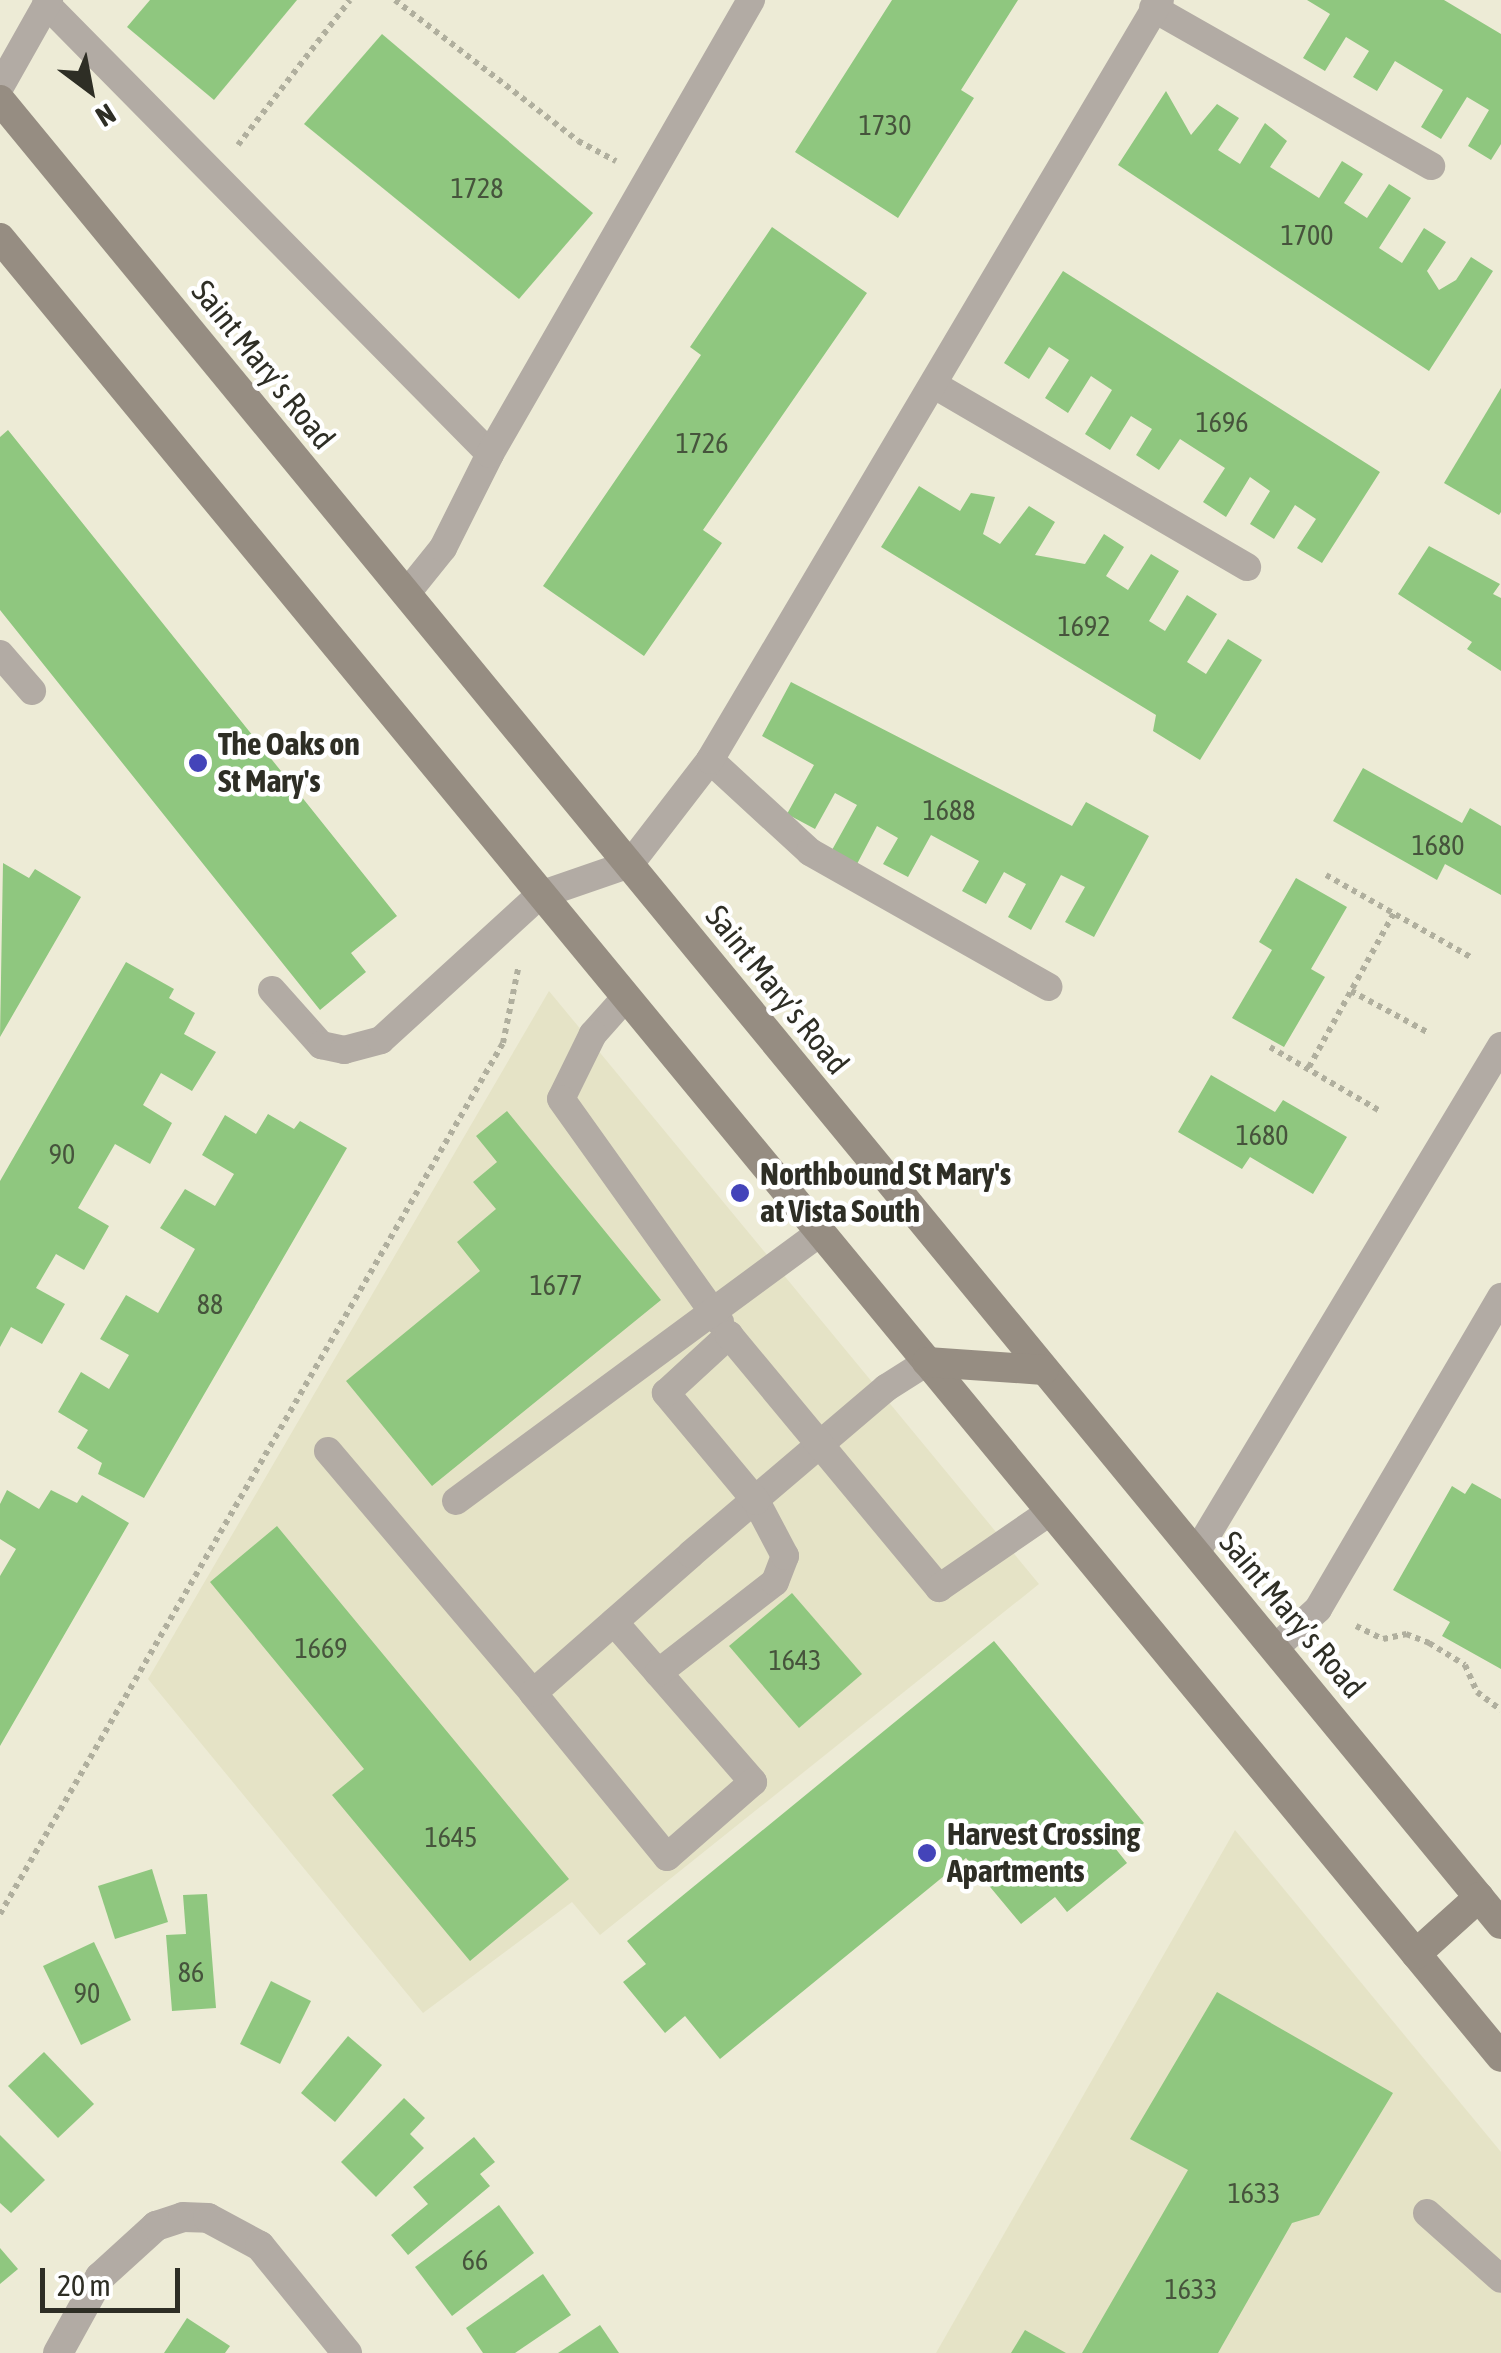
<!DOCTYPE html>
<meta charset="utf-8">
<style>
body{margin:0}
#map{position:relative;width:1501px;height:2353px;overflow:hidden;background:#edebd6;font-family:"Asap Condensed",sans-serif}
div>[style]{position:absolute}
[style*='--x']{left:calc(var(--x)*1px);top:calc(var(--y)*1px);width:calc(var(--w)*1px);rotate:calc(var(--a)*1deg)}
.built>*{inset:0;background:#e5e3c6}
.building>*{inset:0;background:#8fc77f}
.path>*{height:6px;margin-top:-3px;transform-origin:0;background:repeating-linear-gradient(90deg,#b0af9e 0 5px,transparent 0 10px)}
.service>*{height:28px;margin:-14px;padding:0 14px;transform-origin:14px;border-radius:14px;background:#b2aba4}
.minor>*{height:30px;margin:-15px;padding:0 15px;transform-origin:15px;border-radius:15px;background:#b2aba4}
.secondary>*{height:30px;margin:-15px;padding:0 15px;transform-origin:15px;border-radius:15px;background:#968d82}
.dots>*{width:28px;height:28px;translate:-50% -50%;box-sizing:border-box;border:5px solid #fff;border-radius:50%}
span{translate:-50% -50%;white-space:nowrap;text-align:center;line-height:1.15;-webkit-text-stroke:9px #fff;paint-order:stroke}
.number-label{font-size:28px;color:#46543c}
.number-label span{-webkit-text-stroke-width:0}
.street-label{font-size:32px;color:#2e2e25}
.poi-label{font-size:32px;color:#2e2e25;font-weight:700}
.left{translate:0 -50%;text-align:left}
.north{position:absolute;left:40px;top:40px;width:100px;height:100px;-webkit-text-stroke:8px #fff;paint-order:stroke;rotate:148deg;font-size:28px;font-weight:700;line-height:40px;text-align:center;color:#2e2e25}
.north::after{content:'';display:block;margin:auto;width:35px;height:45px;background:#2e2e25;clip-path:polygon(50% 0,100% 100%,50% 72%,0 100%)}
.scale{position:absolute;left:40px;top:2268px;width:140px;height:45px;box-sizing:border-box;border:5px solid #2e2e25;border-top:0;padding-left:12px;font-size:30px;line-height:35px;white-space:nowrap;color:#2e2e25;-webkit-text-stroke:8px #fff;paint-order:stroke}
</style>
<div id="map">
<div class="built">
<i style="clip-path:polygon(549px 991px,1039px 1584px,600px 1935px,572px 1902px,423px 2013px,148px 1679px)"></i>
<i style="clip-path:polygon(1235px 1830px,1501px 2152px,1501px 2353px,936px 2353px)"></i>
</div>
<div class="building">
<i style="clip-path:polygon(150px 0,297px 0,214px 100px,127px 27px)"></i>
<i style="clip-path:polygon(892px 0,1018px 0,961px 90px,974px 98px,898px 218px,795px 152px)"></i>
<i style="clip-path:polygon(1307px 0,1444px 0,1501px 34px,1501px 144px,1491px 160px,1468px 146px,1489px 110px,1467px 97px,1441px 139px,1421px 127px,1443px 90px,1395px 61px,1377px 91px,1353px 77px,1369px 51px,1346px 37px,1325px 71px,1303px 58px,1330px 14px)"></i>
<i style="clip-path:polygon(382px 34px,593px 213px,519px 299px,304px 124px)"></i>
<i style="clip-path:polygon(1166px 91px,1191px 135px,1217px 104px,1239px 118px,1218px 150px,1240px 164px,1265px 123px,1287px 141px,1270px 167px,1319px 198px,1342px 161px,1363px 174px,1344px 203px,1367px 218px,1389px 184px,1411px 198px,1379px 248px,1402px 263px,1424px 228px,1446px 242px,1427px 271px,1439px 290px,1456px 280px,1471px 257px,1493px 271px,1429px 371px,1118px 165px)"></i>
<i style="clip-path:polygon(772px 227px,867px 293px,703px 530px,722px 543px,644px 656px,543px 586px,701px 355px,690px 347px)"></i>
<i style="clip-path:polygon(1063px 271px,1380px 472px,1322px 563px,1297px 548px,1316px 519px,1295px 505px,1274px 539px,1250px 524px,1270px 491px,1250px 477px,1226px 517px,1203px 502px,1225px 468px,1180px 439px,1159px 470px,1136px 455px,1152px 429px,1131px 416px,1110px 450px,1085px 434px,1112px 390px,1091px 376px,1068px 413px,1045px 398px,1069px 360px,1049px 347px,1029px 379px,1004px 363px)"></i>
<i style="clip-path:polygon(1501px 388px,1501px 512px,1499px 515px,1444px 483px)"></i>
<i style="clip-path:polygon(8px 430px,397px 916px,351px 953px,366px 972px,320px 1010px,0 610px,0 437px)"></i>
<i style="clip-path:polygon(919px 486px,960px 511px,971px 493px,995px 497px,983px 534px,1000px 544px,1029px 506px,1055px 522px,1035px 555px,1085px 564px,1104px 534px,1124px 547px,1106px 576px,1128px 590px,1151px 554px,1179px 571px,1149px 621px,1165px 631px,1187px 595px,1217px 614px,1187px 662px,1206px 674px,1228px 639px,1262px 660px,1200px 760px,1153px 731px,1156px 715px,881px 547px)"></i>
<i style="clip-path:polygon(1429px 546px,1500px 584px,1493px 594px,1501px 598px,1501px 671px,1467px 649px,1472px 642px,1398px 594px)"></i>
<i style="clip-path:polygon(791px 682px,1072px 826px,1086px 802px,1149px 836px,1094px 937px,1065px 922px,1085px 887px,1061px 875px,1031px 930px,1008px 917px,1026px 884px,1004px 872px,986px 904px,962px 891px,979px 861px,931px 835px,908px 877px,883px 864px,898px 838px,877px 826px,857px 864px,832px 850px,857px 805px,835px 793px,815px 829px,787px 814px,814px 765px,762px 736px)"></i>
<i style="clip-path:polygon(1363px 768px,1462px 823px,1470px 808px,1501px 826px,1501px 895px,1445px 864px,1437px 880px,1333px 821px)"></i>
<i style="clip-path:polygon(3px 863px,29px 878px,35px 869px,81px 897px,0 1037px)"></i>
<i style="clip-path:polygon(1296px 878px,1347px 907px,1311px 969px,1325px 977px,1284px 1047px,1232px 1018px,1272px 950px,1259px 942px)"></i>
<i style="clip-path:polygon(126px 962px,174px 989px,169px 998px,195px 1013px,184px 1034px,216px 1052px,192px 1091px,161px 1073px,143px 1105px,172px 1123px,150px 1164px,115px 1144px,78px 1208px,109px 1226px,84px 1270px,56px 1254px,36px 1288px,65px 1304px,42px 1344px,11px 1327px,0 1347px,0 1181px)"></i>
<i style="clip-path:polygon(1211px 1075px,1275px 1112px,1283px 1100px,1347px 1137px,1313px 1194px,1250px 1157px,1242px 1169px,1178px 1132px)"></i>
<i style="clip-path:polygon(507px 1111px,661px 1300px,432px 1486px,346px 1381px,480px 1271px,457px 1242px,496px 1209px,473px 1182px,497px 1162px,476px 1136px)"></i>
<i style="clip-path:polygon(268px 1114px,294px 1129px,300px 1121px,347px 1148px,144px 1498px,98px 1474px,102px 1463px,77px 1448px,88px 1430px,58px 1412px,81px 1372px,109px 1389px,129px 1355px,100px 1339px,126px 1295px,158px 1313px,195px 1249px,160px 1228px,185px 1189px,215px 1206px,234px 1174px,202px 1155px,225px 1115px,256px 1134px)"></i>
<i style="clip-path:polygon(1472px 1483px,1501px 1499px,1501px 1669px,1442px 1636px,1450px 1622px,1393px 1590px,1452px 1486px,1465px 1494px)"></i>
<i style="clip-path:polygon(7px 1490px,39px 1509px,51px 1490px,77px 1503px,82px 1495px,129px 1523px,0 1746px,0 1576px,16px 1549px,0 1539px,0 1504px)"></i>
<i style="clip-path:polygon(277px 1526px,569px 1879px,470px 1961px,332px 1795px,364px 1769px,210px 1582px)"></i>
<i style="clip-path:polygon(792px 1593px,862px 1674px,799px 1728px,729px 1646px)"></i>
<i style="clip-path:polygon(994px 1641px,1144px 1823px,1115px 1848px,1127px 1863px,1067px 1912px,1055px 1897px,1021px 1924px,966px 1858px,720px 2059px,685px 2016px,665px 2033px,623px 1982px,646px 1964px,627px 1941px)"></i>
<i style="clip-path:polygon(152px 1869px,168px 1922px,115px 1939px,98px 1886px)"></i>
<i style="clip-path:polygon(207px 1894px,216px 2008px,172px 2011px,166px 1935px,186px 1934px,183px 1895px)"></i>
<i style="clip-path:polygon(94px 1942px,131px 2020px,81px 2045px,43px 1966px)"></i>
<i style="clip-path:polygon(271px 1981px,311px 2001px,280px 2064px,240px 2044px)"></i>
<i style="clip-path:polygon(1217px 1992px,1393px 2093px,1319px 2215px,1292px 2223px,1218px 2353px,1082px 2353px,1188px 2170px,1130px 2139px)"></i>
<i style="clip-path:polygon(348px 2036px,382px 2065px,335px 2122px,301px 2093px)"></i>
<i style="clip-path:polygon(44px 2052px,94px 2104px,58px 2138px,8px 2086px)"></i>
<i style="clip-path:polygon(404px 2098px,425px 2118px,410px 2134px,424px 2148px,376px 2197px,341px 2162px)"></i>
<i style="clip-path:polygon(0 2135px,45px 2180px,11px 2213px,0 2203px)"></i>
<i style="clip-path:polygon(474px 2137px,495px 2162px,480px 2174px,490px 2186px,408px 2255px,391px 2235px,428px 2204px,413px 2187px)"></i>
<i style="clip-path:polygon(499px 2205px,534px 2253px,452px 2316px,415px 2267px)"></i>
<i style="clip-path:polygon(0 2248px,18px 2269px,0 2284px)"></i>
<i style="clip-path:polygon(543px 2274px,571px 2315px,515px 2353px,483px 2353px,466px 2328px)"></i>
<i style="clip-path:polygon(187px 2318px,230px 2346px,225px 2353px,164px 2353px)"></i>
<i style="clip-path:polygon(600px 2325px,619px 2353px,558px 2353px)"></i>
<i style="clip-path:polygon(1025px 2330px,1066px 2353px,1011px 2353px)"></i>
</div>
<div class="path">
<i style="--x:395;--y:0;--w:231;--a:37.6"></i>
<i style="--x:578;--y:141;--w:43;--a:27.8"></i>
<i style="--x:238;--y:145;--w:183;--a:-52.3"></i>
<i style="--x:1326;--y:875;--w:168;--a:29.6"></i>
<i style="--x:1351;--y:991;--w:86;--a:28.3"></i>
<i style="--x:1270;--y:1047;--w:127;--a:30.2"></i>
<i style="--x:1309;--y:1067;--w:176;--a:-61.1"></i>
<i style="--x:1356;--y:1626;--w:30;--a:26"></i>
<i style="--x:1383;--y:1639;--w:24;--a:-12"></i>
<i style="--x:1406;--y:1634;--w:25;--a:21"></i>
<i style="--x:1429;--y:1643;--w:42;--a:31.4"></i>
<i style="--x:1465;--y:1665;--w:30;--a:66"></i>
<i style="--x:1477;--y:1692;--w:30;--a:37"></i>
<i style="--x:0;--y:1914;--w:1006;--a:-59.99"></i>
<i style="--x:503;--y:1043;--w:76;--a:-78.5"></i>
</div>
<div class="service">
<i style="--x:46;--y:4;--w:632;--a:45.38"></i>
<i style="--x:1153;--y:8;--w:320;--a:29.6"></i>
<i style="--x:0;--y:87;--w:100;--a:-60.6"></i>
<i style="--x:936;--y:386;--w:360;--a:30.2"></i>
<i style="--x:406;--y:594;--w:59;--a:-51.2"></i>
<i style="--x:443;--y:548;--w:105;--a:-63.4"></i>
<i style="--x:490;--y:454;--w:524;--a:-60.11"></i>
<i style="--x:0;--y:654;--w:49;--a:49.1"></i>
<i style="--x:710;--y:760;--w:136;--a:42.6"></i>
<i style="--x:810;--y:852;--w:274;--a:29.5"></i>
<i style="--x:272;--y:990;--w:74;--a:48.3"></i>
<i style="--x:321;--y:1045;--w:24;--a:12"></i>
<i style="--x:344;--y:1050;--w:38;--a:-15"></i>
<i style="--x:381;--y:1040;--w:215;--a:-42.4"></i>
<i style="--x:540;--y:895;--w:95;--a:-19"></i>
<i style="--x:630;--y:864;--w:131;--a:-52.4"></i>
<i style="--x:710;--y:760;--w:883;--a:-59.37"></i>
<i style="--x:626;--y:997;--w:50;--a:131.7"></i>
<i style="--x:593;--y:1034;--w:72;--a:116.2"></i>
<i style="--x:561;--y:1099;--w:274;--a:54.5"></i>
<i style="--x:328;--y:1451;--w:317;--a:49.7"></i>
<i style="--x:456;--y:1501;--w:453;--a:-36.4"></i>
<i style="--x:1196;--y:1553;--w:592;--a:-58.97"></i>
<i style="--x:614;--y:1622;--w:212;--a:49"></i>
<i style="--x:753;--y:1782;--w:114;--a:138.9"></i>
<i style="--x:667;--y:1857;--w:212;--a:-129.3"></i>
<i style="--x:533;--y:1693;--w:210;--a:-41.3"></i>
<i style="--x:691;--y:1554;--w:256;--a:-40.4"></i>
<i style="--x:886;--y:1388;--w:49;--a:-32.4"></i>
<i style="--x:1275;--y:1648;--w:58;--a:-42.2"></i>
<i style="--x:1318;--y:1609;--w:362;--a:-59.6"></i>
<i style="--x:658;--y:1673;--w:148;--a:-37.9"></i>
<i style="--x:775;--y:1582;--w:28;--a:-69"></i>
<i style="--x:785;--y:1556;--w:62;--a:-117.8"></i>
<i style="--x:756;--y:1501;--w:141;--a:-129.8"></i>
<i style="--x:666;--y:1393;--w:86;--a:-42.6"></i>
<i style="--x:729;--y:1335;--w:329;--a:50.3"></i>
<i style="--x:939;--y:1588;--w:136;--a:-34.5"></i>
<i style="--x:1427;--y:2213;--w:99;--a:41.7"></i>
</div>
<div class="minor">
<i style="--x:58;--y:2353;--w:87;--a:-61.1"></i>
<i style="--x:100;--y:2277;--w:76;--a:-42.3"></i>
<i style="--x:156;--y:2226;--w:28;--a:-18"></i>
<i style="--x:183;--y:2217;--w:25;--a:2"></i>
<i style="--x:208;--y:2218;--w:59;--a:28.3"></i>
<i style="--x:260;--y:2246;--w:138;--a:50.9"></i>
</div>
<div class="secondary">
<i style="--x:0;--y:100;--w:2362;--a:50.55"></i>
<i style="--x:0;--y:238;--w:2358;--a:50.47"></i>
<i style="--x:927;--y:1362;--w:117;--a:3.9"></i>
<i style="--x:1416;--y:1954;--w:85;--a:-42.1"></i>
</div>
<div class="dots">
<i style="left:198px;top:763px;background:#4444b9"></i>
<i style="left:740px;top:1193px;background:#4444b9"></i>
<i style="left:927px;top:1853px;background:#4444b9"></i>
</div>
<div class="number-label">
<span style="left:885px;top:125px">1730</span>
<span style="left:477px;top:188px">1728</span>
<span style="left:1307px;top:235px">1700</span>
<span style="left:1222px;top:422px">1696</span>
<span style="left:702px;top:443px">1726</span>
<span style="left:1084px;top:626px">1692</span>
<span style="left:949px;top:810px">1688</span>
<span style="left:1438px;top:845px">1680</span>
<span style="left:1262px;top:1135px">1680</span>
<span style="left:62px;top:1154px">90</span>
<span style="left:556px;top:1285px">1677</span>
<span style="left:210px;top:1304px">88</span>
<span style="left:321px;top:1648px">1669</span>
<span style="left:795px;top:1660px">1643</span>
<span style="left:451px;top:1837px">1645</span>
<span style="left:191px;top:1972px">86</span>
<span style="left:87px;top:1993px">90</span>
<span style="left:1254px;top:2193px">1633</span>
<span style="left:475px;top:2260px">66</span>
<span style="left:1191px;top:2289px">1633</span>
</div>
<div class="street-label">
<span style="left:263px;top:365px;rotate:51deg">Saint Mary’s Road</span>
<span style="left:777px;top:990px;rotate:51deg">Saint Mary’s Road</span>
<span style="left:1292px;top:1615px;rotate:50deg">Saint Mary’s Road</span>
</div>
<div class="poi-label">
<span class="left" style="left:218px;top:763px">The Oaks on<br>St Mary's</span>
<span class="left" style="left:760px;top:1193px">Northbound St Mary's<br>at Vista South</span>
<span class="left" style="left:947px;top:1853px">Harvest Crossing<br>Apartments</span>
</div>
<div class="north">N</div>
<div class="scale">20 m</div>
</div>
